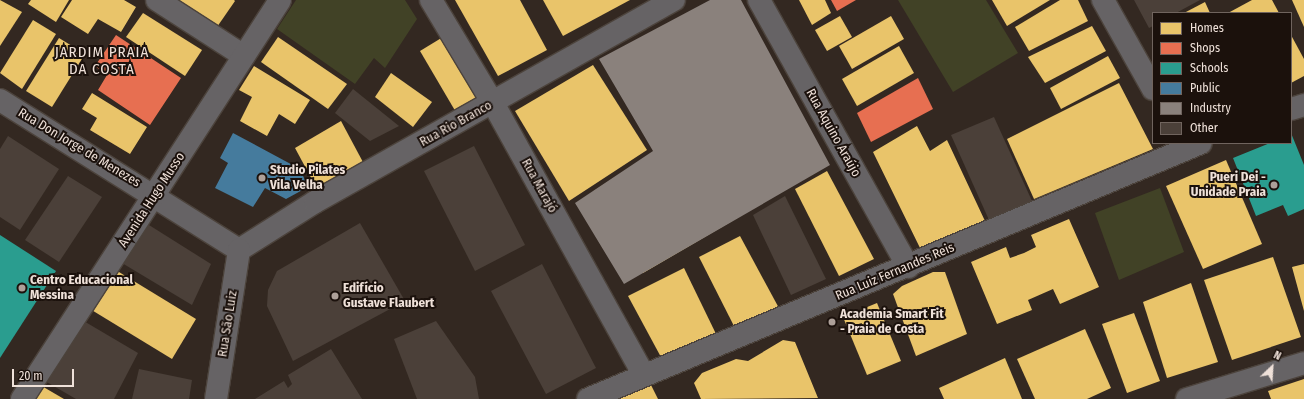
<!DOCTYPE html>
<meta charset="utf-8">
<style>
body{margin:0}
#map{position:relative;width:1304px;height:399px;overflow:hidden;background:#332821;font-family:"Fira Sans Condensed",sans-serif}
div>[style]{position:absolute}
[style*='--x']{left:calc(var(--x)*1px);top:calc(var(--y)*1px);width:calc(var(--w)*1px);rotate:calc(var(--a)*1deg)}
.green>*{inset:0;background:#414226}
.homes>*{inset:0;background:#e9c46a}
.shops>*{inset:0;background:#e76f51}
.schools>*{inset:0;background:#2a9d8f}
.public>*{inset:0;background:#457b9d}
.industry>*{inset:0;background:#8a817c}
.building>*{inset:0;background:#4b4039}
.roads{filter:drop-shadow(1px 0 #4c433c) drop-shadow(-1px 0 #4c433c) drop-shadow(0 1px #4c433c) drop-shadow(0 -1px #4c433c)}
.minor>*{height:22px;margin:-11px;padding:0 11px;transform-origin:11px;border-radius:11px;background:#666365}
.dots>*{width:11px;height:11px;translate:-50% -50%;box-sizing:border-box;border:2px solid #1b110c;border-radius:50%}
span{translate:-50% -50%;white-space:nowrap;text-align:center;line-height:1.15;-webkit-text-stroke:4px #1b110c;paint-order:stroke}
.street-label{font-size:13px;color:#efe1d9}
.poi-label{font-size:13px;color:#efe1d9;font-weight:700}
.left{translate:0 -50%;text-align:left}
.right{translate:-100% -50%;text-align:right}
.quarter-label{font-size:15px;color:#efe1d9;letter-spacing:1px}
.legend{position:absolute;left:1152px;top:12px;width:140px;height:132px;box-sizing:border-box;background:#1b110c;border:1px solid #70645e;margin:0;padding:5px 7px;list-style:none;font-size:12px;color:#efe1d9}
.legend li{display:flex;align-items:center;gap:8px;height:20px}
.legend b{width:20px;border:1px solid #70645e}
.north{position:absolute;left:1252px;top:347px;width:40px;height:40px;-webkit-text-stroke:3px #1b110c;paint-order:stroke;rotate:25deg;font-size:11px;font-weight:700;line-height:16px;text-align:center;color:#efe1d9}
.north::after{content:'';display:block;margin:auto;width:14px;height:18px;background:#efe1d9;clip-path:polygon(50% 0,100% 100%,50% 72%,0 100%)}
.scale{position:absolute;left:12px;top:369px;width:62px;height:18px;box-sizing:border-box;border:2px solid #efe1d9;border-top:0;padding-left:5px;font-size:12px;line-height:14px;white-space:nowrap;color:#efe1d9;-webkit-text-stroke:3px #1b110c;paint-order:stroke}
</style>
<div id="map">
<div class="green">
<i style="clip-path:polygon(296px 0,405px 0,417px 19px,385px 68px,374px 58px,355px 84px,277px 29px)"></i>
<i style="clip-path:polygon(898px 0,986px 0,1018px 53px,953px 92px)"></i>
<i style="clip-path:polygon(1160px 188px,1184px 252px,1119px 280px,1095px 213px)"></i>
</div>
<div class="homes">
<i style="clip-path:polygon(0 0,22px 12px,0 46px)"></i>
<i style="clip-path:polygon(31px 0,69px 0,56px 22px,28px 4px)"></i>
<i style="clip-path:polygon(72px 0,124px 0,136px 7px,121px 32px,98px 19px,88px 34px,61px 17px)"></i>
<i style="clip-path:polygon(177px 0,234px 0,235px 1px,217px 27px)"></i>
<i style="clip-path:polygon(455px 0,520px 0,547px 50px,498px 76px)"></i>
<i style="clip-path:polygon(543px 0,630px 0,563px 36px)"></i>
<i style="clip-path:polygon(799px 0,825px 0,831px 13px,812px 25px)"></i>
<i style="clip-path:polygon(992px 0,1050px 0,1007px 26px)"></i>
<i style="clip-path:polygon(1060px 0,1078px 0,1088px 21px,1029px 51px,1015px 27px)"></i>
<i style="clip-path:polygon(1252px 0,1272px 0,1279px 13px,1228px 13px)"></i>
<i style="clip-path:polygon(1292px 0,1304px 0,1304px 27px)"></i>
<i style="clip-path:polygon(1205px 2px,1210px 13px,1184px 13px)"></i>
<i style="clip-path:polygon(734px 10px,778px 91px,697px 139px,648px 56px)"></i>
<i style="clip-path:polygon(143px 13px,202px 50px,185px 76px,126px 37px)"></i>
<i style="clip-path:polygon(840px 16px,852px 37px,827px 51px,815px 30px)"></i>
<i style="clip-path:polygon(891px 16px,904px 39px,852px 69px,839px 46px)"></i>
<i style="clip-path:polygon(33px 20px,56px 34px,22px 89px,0 73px)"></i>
<i style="clip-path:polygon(1092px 26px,1106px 51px,1045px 83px,1028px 57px)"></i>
<i style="clip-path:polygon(1291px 35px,1304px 59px,1304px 76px,1291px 83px)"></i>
<i style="clip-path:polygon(278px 37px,347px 84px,328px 109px,261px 62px)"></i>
<i style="clip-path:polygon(443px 37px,481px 100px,457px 114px,420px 51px)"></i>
<i style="clip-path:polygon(59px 38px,85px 54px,52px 107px,26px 91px)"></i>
<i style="clip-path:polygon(899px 46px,914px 73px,857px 106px,842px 79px)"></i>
<i style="clip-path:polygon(1108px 56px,1120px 78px,1061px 109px,1050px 88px)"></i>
<i style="clip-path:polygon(593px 65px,647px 150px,569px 201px,515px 111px)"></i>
<i style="clip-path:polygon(254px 66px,310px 100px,295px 124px,279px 114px,267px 136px,240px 121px,252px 97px,239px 90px)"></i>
<i style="clip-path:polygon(391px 73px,432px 102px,413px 127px,375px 97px)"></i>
<i style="clip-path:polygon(1119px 83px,1153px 149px,1034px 199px,1007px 139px)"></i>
<i style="clip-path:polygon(92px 93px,147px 127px,130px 154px,90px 130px,97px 118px,82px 109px)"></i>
<i style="clip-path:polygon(341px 121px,364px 164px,316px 187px,295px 148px)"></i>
<i style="clip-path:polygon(917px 126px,930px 151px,947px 140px,985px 221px,921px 250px,873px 152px)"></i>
<i style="clip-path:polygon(682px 133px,732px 221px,643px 273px,594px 191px)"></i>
<i style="clip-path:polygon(1226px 160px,1262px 244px,1203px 269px,1166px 186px)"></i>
<i style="clip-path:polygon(827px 171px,874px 259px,839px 276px,795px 189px)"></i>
<i style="clip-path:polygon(1069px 219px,1099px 287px,1060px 304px,1053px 289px,1028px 300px,1032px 310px,997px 324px,971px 262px,1006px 247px,1010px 258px,1024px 253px,1036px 247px,1031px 235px)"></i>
<i style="clip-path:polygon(740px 236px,780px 310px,736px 330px,699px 257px)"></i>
<i style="clip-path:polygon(1273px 257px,1301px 337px,1232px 360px,1204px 280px)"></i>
<i style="clip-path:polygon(1304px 264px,1304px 311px,1292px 267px)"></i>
<i style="clip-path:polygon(684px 268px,717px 336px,662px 359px,628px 296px)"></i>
<i style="clip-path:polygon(114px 269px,196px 319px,172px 359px,90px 309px)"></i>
<i style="clip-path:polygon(933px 272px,945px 272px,967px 334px,916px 356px,893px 294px,902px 286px)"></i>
<i style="clip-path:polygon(1191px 283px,1218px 362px,1167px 378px,1143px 302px)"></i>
<i style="clip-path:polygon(877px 303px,901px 361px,867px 375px,843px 317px)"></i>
<i style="clip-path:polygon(1134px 313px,1160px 381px,1127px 393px,1102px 324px)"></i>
<i style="clip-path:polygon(1085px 329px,1111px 388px,1087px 399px,1035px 399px,1017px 359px)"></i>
<i style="clip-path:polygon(783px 340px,795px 342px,818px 398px,701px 399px,694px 383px,702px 373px,736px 359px,748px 361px)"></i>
<i style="clip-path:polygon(1005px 358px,1022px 399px,944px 399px,939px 388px)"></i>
<i style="clip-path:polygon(1304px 379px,1304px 399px,1271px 399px,1268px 391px)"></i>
<i style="clip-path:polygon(650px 383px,658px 399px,613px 399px)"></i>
<i style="clip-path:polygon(40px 385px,64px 399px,32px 399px)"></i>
</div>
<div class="shops">
<i style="clip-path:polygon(831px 0,856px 0,837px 11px)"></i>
<i style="clip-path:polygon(116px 35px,181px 78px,150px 125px,98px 90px,107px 75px,95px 66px)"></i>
<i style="clip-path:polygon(918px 78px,933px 109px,871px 142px,857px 113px)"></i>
</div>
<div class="schools">
<i style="clip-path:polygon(1291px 133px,1304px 165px,1304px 209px,1288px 216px,1283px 205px,1256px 216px,1233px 158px,1270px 143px,1291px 143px)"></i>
<i style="clip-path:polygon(0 235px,56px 271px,0 358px)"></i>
</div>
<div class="public">
<i style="clip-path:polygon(233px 133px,300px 169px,308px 187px,286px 199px,265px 188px,253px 207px,215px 188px,228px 163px,220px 158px)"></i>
</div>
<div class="industry">
<i style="clip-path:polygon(710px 0,741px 0,830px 165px,624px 284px,575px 203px,653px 151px,599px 59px)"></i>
</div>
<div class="building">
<i style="clip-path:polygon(1134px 0,1200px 0,1176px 13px,1153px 13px,1153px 26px,1149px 28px)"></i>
<i style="clip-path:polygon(353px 89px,399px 126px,370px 141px,335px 113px)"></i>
<i style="clip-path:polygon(994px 117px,1032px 201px,989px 220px,951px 135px)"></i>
<i style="clip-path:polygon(8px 136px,59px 169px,20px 230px,0 217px,0 149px)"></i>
<i style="clip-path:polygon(474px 146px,525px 245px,475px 271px,424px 171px)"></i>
<i style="clip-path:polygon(68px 176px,102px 197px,59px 262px,25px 240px)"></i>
<i style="clip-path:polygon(785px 196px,826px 279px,791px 295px,753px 215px)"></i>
<i style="clip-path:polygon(141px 220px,211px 264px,192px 305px,117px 260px)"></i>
<i style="clip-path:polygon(360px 223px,405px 301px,293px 361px,267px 306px,268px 290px,277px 271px)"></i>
<i style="clip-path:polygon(542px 264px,596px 368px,546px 394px,491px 291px)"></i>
<i style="clip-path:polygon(82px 320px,138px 353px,114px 399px,76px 399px,45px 381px)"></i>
<i style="clip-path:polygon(436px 321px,475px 377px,479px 399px,417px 399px,394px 339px)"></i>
<i style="clip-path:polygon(331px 349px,362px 399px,255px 399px,284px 381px,288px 388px,292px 384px,288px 375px)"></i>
<i style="clip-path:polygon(139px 369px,192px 380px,189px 399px,132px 399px)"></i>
</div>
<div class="roads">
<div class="minor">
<i style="--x:157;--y:0;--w:103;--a:32.8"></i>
<i style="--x:431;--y:0;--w:120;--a:59"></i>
<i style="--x:493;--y:103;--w:311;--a:61"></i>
<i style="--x:759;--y:0;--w:306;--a:60.8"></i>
<i style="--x:1103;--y:0;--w:102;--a:60.7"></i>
<i style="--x:0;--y:100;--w:282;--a:32.1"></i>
<i style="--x:1291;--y:109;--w:14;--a:-17"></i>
<i style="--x:239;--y:250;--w:90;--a:-32.3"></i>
<i style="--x:315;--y:202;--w:412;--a:-29.4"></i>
<i style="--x:22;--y:399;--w:475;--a:-57.1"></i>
<i style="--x:216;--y:399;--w:151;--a:-81.2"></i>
<i style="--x:588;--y:399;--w:664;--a:-22.67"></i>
<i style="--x:1187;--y:399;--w:122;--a:-17.1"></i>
</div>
</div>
<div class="dots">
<i style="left:262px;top:178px;background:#ada099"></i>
<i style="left:1274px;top:185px;background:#ada099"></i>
<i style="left:22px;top:288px;background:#ada099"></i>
<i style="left:335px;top:296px;background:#ada099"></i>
<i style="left:832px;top:322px;background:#ada099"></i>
</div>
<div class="street-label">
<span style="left:456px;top:124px;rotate:-29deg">Rua Rio Branco</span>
<span style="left:833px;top:133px;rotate:61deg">Rua Aquino Araújo</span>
<span style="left:79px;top:148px;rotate:31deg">Rua Don Jorge de Menezes</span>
<span style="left:539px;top:186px;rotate:61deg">Rua Marajó</span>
<span style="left:152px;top:200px;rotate:-57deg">Avenida Hugo Musso</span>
<span style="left:895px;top:272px;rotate:-23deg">Rua Luiz Fernandes Reis</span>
<span style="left:228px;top:324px;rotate:-81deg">Rua São Luiz</span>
</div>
<div class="poi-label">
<span class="left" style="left:270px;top:178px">Studio Pilates<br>Vila Velha</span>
<span class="right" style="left:1266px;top:185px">Pueri Dei -<br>Unidade Praia</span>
<span class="left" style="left:30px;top:288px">Centro Educacional<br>Messina</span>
<span class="left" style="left:343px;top:296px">Edifício<br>Gustave Flaubert</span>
<span class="left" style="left:840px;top:322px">Academia Smart Fit<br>- Praia de Costa</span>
</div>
<div class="quarter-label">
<span style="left:102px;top:61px">JARDIM PRAIA<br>DA COSTA</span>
</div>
<ul class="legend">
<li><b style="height:11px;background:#e9c46a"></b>Homes</li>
<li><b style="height:11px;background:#e76f51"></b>Shops</li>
<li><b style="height:11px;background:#2a9d8f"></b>Schools</li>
<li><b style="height:11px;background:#457b9d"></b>Public</li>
<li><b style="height:11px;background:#8a817c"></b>Industry</li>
<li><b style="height:11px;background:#4b4039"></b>Other</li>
</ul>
<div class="north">N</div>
<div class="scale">20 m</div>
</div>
